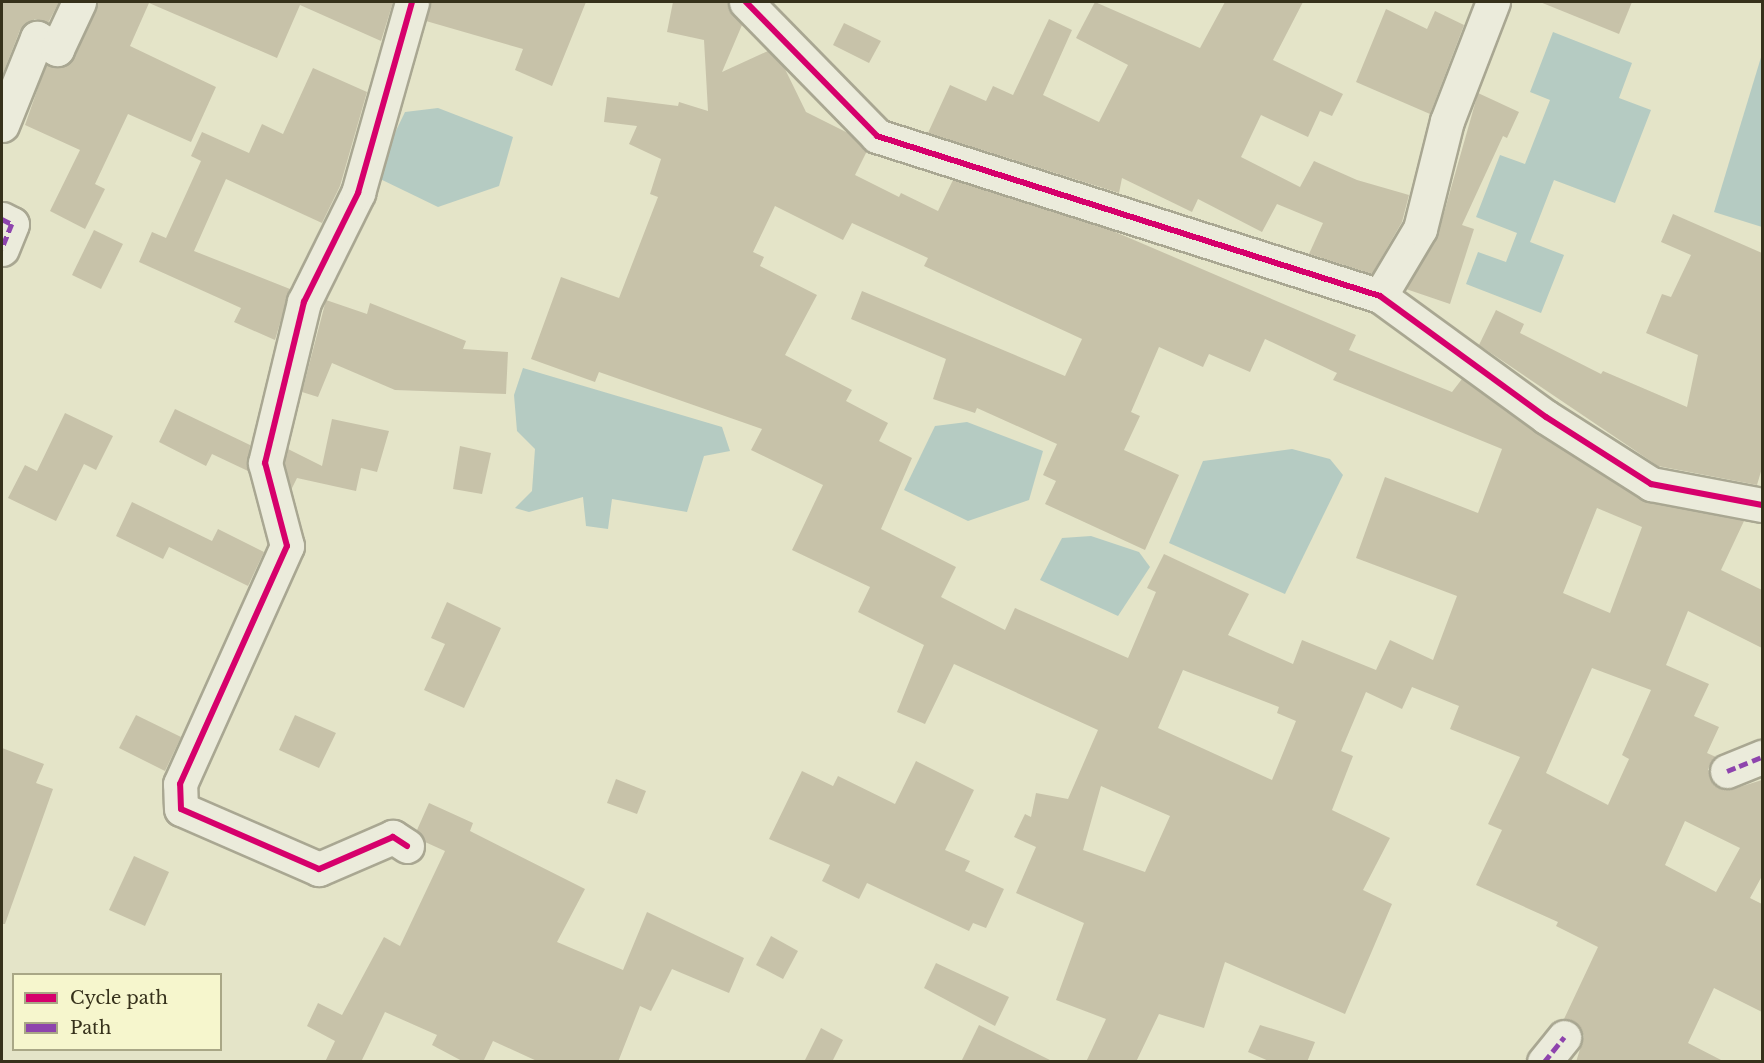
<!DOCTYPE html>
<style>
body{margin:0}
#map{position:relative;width:1764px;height:1063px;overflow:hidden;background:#e4e4c8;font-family:"Libre Baskerville",serif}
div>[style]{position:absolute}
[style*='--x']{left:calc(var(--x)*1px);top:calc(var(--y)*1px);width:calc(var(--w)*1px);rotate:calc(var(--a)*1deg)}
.water>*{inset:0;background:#b5cbc2}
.building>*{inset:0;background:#c7c2a9}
.roads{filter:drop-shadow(2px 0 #a9a792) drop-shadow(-2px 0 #a9a792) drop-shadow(0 2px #a9a792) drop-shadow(0 -2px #a9a792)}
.minor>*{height:33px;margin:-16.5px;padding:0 16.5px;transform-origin:16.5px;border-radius:16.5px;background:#ebebdb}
.quiet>*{height:4.5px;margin-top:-2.25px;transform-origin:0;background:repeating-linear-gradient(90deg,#8e44ad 0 9px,transparent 0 13.5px)}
.cycleway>*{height:6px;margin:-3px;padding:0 3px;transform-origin:3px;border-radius:3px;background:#d6006c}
span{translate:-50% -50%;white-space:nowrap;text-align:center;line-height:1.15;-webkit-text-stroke:4.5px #f6f6cd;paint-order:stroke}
.frame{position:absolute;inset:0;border:3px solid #36311b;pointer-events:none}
.legend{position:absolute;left:12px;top:973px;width:210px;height:78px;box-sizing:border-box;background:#f6f6cd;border:2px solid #a9a786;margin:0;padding:8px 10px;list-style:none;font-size:18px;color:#36311b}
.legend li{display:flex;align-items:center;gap:12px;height:30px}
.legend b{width:30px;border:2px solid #a9a786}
</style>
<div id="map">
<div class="water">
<i style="clip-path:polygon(1553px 32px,1632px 63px,1619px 98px,1651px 110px,1615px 203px,1554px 180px,1530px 242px,1564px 255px,1541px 313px,1466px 284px,1478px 252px,1506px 262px,1517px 233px,1476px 217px,1500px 155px,1525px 164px,1550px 100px,1530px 92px)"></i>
<i style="clip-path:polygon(1762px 54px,1762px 227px,1714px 212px)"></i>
<i style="clip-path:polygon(438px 108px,513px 137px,499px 186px,438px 207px,374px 176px,405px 112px)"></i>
<i style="clip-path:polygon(523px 368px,722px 427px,730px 451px,704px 456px,687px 512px,612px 499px,608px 529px,586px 526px,583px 497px,529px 512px,515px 508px,532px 491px,535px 449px,517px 431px,514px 395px)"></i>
<i style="clip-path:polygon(967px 422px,1043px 451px,1029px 500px,968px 521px,904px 490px,935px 426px)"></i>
<i style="clip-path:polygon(1292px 449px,1330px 459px,1343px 475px,1285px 594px,1169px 543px,1203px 461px)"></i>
<i style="clip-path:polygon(1091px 536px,1139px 552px,1150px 567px,1118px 616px,1040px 580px,1062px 538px)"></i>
</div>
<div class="building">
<i style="clip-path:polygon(2px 2px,59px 2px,48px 23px,35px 19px,20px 30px,2px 76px)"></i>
<i style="clip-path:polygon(98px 2px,393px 2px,381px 41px,300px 5px,277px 58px,149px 3px,130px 46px,216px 87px,191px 142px,128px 114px,95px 184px,105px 189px,85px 229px,50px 211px,80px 150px,25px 125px,46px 65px,58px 68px,74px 57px)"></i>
<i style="clip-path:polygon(430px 2px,586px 2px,552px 86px,515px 70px,523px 49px,426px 21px)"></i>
<i style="clip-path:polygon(evenodd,673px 2px,728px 2px,742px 25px,722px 72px,768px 51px,784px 67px,806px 112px,848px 133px,867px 151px,855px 175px,899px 197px,901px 193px,938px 211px,953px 180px,1113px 231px,1356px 335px,1349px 350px,1452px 392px,1462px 379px,1641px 500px,1744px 521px,1721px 570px,1762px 590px,1762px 648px,1688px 611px,1666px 665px,1709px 684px,1694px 716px,1719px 727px,1707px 753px,1716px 757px,1708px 769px,1715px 785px,1733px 789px,1762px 780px,1762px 876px,1750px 898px,1762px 904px,1762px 1012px,1714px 988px,1688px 1043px,1725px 1062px,1576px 1062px,1584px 1036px,1576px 1023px,1564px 1019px,1598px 947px,1556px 926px,1558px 922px,1476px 885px,1502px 830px,1488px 824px,1520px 757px,1450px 729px,1459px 706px,1412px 687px,1402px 709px,1366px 692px,1341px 751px,1353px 756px,1332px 810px,1390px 838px,1363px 890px,1392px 904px,1345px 1014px,1225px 962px,1204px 1028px,1159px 1014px,1136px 1062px,1086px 1062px,1106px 1019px,1056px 1000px,1084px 923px,1016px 893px,1036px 847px,1014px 837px,1025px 814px,1031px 817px,1036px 793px,1068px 799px,1098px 730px,954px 664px,925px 724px,897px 712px,924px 645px,858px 612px,870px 587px,792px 550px,823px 485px,751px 450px,762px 429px,599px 372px,595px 382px,531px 359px,561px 277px,619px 298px,658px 197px,650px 194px,661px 159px,629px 144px,637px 126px,604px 122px,607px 97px,678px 106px,679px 102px,708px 111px,704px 40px,667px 32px,673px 2px,775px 206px,843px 240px,852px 223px,928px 258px,924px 266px,1082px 339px,1065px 376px,862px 291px,851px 319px,946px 359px,933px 399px,975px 413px,977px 408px,1057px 444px,1043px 475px,1056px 481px,1045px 504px,1145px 550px,1179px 475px,1124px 450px,1140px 416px,1131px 412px,1159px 347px,1203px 367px,1209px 354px,1250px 372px,1265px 339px,1337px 373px,1333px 380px,1502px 449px,1478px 513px,1385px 477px,1356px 558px,1457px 596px,1433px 660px,1390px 640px,1376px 670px,1302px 640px,1293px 664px,1228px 635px,1249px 594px,1164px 554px,1147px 588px,1156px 592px,1128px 658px,1015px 608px,1005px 630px,941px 597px,956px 567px,881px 529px,912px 458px,879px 441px,888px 423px,846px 401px,852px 390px,785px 355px,817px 295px,760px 266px,764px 257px,753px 252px,775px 206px,673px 2px,1597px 508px,1642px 527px,1610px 613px,1563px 593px,1597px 508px,673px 2px,1592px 668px,1651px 690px,1622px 755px,1629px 759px,1608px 805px,1546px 773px,1592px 668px,673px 2px,1183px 670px,1279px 707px,1277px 713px,1296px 721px,1272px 780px,1158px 728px,1183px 670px,673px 2px,1101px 786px,1170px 816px,1145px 872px,1083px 850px,1101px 786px,673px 2px,1685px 821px,1740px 848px,1716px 892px,1665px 865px,1685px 821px)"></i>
<i style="clip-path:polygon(1095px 2px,1200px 48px,1225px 2px,1303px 2px,1273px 60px,1343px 94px,1332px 116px,1320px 111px,1308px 137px,1261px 115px,1241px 157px,1300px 187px,1314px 161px,1357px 180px,1409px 195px,1402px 222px,1372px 274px,1309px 254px,1323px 223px,1277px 204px,1262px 232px,1198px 199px,1192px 212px,1122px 178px,1119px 193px,928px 133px,950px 85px,986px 101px,993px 86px,1013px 95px,1049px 19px,1072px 30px,1043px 95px,1099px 122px,1128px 65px,1076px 38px)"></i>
<i style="clip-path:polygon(1540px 2px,1632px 2px,1619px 34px)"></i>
<i style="clip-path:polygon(1386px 9px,1427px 29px,1435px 11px,1464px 25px,1430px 114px,1356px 82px)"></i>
<i style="clip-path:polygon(844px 23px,881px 41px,869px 63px,833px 45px)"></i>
<i style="clip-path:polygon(313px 68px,367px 92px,340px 186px,322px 223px,226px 179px,194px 251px,290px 289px,275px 340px,234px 322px,241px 308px,139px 262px,152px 232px,166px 238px,201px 161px,191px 156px,202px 132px,249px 153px,262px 124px,283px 134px)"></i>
<i style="clip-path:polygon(1478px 93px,1519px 112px,1507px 138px,1503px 136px,1462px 225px,1474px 229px,1450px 304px,1406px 289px,1438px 234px)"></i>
<i style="clip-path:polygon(1673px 214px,1762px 253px,1762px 468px,1757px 485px,1658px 466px,1479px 345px,1496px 310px,1524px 324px,1520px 333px,1601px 374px,1603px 371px,1687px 407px,1698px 355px,1646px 333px,1662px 294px,1671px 297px,1691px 255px,1661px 242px)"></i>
<i style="clip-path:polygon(94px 230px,123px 244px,101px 289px,72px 275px)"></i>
<i style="clip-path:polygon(326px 300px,367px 314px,370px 303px,466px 341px,463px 349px,508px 352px,506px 394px,395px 390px,332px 363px,318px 397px,302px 392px)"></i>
<i style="clip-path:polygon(175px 409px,250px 445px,248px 471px,212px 454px,206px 466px,159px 442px)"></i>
<i style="clip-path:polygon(65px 413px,113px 436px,96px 470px,84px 464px,56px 521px,8px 498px,25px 465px,37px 471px)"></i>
<i style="clip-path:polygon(332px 419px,389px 431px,377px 472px,361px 468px,356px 491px,297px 478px,291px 490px,284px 463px,288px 449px,322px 466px)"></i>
<i style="clip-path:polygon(460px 446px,491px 453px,482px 494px,453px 489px)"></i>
<i style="clip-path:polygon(132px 502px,212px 541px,218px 529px,264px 552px,248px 586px,169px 547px,163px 559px,116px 536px)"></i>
<i style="clip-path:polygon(447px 602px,501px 628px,464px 708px,424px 690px,445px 644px,431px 638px)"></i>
<i style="clip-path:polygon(136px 715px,181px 737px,165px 771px,119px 748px)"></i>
<i style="clip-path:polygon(295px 715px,336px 733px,319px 768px,279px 750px)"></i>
<i style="clip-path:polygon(2px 748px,44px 764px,36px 783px,53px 789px,5px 924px,2px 924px)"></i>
<i style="clip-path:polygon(916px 761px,974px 790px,945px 850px,970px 861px,965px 871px,1004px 889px,986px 928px,973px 923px,969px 931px,867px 883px,859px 899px,822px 881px,830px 865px,769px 839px,802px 771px,833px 786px,838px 776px,895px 804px)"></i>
<i style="clip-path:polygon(616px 779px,646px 791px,637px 814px,607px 803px)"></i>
<i style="clip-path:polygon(429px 803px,473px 823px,470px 831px,585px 889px,557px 942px,623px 970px,647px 912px,744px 958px,729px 993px,672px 969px,651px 1011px,640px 1006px,618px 1062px,539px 1062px,493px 1041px,483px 1062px,464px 1062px,432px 1045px,437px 1035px,385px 1012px,361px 1062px,325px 1062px,335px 1041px,307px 1026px,318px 1003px,342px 1015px,384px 937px,400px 946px,445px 851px,425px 842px,417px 830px)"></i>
<i style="clip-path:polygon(134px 856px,169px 872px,145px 926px,109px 910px)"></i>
<i style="clip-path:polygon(771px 936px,798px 951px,783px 979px,756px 965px)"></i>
<i style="clip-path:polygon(936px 963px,1009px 997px,995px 1026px,924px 988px)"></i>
<i style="clip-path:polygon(979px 1025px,1054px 1062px,961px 1062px)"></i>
<i style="clip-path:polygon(1260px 1025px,1315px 1042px,1307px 1062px,1271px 1062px,1248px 1052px)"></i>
<i style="clip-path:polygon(821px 1028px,843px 1040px,832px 1062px,804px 1062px)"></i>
</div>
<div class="roads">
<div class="minor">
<i style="--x:746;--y:2;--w:187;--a:45.6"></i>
<i style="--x:877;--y:136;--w:528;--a:17.65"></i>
<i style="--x:1380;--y:296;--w:205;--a:36.1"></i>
<i style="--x:1546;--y:417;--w:125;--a:32.5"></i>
<i style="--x:1651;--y:484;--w:113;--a:10.7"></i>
<i style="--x:2;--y:125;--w:94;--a:-68.1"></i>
<i style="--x:37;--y:38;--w:23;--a:29"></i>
<i style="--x:57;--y:49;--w:52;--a:-64.9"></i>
<i style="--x:2;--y:219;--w:11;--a:27"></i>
<i style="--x:12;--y:224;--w:27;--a:112"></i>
<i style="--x:1380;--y:296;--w:78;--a:-59.2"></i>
<i style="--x:1420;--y:229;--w:111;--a:-76"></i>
<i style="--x:1447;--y:121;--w:128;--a:-68.9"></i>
<i style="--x:1727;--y:771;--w:38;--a:-22"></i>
<i style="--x:407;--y:846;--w:17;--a:-147"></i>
<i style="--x:393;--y:837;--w:81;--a:156.6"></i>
<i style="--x:319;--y:869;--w:150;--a:-156.5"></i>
<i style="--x:181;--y:809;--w:25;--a:-92"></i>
<i style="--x:180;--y:784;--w:261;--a:-65.8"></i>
<i style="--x:287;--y:546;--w:86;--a:-104.8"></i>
<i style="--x:265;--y:463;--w:166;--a:-76.4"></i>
<i style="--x:304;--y:302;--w:122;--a:-63.6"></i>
<i style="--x:358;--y:193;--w:198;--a:-74.2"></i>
<i style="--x:1544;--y:1062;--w:32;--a:-51"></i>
</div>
</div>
<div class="quiet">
<i style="--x:2;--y:219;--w:11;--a:27"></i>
<i style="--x:12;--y:224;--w:27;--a:112"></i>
<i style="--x:1727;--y:771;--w:38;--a:-22"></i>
<i style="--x:1544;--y:1062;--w:32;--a:-51"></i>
</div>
<div class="cycleway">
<i style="--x:746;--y:2;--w:187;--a:45.6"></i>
<i style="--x:877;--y:136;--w:528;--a:17.65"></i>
<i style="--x:1380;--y:296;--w:205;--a:36.1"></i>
<i style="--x:1546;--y:417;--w:125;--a:32.5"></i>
<i style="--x:1651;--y:484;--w:113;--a:10.7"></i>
<i style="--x:407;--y:846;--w:17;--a:-147"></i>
<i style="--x:393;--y:837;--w:81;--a:156.6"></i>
<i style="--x:319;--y:869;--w:150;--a:-156.5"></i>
<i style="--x:181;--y:809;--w:25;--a:-92"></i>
<i style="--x:180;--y:784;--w:261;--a:-65.8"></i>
<i style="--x:287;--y:546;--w:86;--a:-104.8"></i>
<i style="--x:265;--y:463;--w:166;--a:-76.4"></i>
<i style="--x:304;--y:302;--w:122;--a:-63.6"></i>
<i style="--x:358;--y:193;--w:198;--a:-74.2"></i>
</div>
<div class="frame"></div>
<ul class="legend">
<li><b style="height:8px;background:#d6006c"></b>Cycle path</li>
<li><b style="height:8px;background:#8e44ad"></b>Path</li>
</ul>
</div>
